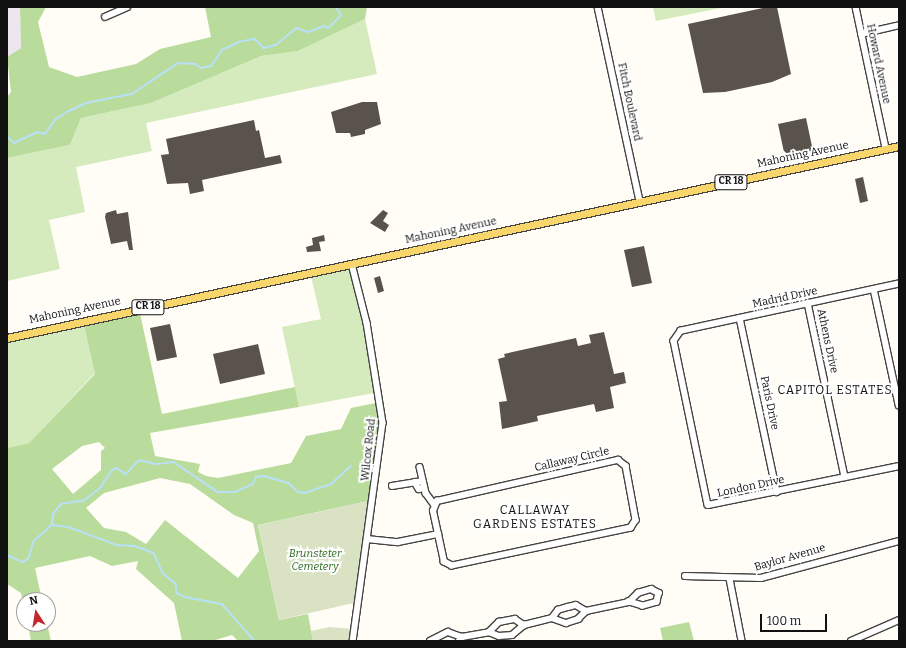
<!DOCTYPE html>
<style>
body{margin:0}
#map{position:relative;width:906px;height:648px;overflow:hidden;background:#fffdf5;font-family:Bitter,serif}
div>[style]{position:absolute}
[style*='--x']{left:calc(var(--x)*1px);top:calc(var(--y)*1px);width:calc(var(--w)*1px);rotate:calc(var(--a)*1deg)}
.industrial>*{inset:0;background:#eee6ef}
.green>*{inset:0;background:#d5ebbd}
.forest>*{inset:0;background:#b9dc9c}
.cemetery>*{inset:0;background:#d9e3c4}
.stream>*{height:1.5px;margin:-0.75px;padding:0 0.75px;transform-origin:0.75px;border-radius:0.75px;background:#b9e0f7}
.building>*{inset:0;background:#5a524d}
.roads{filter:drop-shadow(1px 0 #444) drop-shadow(-1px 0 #444) drop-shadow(0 1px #444) drop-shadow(0 -1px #444)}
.minor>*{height:5.5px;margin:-2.75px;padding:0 2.75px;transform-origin:2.75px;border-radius:2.75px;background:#fff}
.major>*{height:7px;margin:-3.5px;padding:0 3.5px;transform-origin:3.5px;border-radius:3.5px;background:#f9d66b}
span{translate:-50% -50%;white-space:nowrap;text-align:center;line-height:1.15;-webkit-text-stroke:4px #fff;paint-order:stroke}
.shield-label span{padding:1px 3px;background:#fff;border:1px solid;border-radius:3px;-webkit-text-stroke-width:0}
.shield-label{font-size:10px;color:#111;font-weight:700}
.street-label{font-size:11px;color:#111}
.park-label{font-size:11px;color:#2f6b1f;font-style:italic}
.neighbourhood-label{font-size:12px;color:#111;letter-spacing:1px}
.frame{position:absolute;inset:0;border:8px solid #111;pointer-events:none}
.north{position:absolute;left:16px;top:592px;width:40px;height:40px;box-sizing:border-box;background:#fff;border:1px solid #a0a0a0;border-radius:50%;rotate:348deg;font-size:11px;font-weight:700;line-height:16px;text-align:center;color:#111}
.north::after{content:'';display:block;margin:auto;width:14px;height:18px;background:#c4262e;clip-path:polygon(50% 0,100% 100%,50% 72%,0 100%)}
.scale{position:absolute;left:760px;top:614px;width:67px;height:18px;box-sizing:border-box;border:2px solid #111;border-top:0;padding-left:5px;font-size:12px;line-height:14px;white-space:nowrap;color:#111;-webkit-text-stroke:3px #fff;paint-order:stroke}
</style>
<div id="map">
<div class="industrial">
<i style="clip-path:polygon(7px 7px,20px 7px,21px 48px,7px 57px)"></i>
</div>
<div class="green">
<i style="clip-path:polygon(653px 7px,726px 7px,656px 21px)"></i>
<i style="clip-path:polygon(365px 19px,377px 74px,146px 123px,152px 151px,76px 167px,85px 212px,49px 220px,60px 269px,7px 281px,7px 158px,70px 145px,81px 118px,151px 103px,261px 56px,298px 51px)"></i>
<i style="clip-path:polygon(352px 264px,379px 392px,299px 407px,282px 327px,321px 319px,310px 272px)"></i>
<i style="clip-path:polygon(83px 321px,95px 373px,29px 443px,7px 448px,7px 338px)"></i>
</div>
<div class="forest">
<i style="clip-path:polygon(20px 7px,46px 7px,38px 22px,49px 67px,77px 77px,136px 64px,160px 49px,211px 37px,205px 7px,367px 7px,365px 19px,298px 51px,261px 56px,151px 103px,81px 118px,70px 145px,7px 158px,7px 97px,11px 92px,7px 57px,21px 48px)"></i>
<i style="clip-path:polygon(evenodd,139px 309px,162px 414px,295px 387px,299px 407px,150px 433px,155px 456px,200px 464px,198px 472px,206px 476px,218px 478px,291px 463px,306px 436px,341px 429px,351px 408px,381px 402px,383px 413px,373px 500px,258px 525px,279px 620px,308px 614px,313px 641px,238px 641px,232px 635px,212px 641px,182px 641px,174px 603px,136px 569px,138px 561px,112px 566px,90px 556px,35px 568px,42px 600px,24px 600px,24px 607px,21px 593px,7px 584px,7px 448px,29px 443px,95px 374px,83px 321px,139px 309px,99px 442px,105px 448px,101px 451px,101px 470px,73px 494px,52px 469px,82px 446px,99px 442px,139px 309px,160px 478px,190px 484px,234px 515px,253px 523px,259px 551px,238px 578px,165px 520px,146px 544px,126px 532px,104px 528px,86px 508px,104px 493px,160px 478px)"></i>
<i style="clip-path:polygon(689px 622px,694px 641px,663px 641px,660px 628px)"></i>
<i style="clip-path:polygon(28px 624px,47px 624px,51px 641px,31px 641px)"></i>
</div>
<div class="cemetery">
<i style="clip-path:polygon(373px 500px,358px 602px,279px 620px,258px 525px)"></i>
<i style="clip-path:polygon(329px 627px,355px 629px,353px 641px,313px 641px,311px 631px)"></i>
</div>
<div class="stream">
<i style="--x:7;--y:136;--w:10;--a:45"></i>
<i style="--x:14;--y:143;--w:26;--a:-25"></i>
<i style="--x:38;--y:132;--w:7;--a:16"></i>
<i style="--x:45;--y:134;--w:19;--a:-54"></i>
<i style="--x:56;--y:119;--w:15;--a:-32"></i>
<i style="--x:69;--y:111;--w:19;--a:-25"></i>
<i style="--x:86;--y:103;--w:47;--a:-11.1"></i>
<i style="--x:132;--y:94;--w:55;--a:-34"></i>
<i style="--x:178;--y:63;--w:18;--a:3"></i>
<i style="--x:196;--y:64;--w:6;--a:39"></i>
<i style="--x:201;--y:68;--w:10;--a:-11"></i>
<i style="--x:211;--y:66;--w:19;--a:-55"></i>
<i style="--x:222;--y:50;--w:19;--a:-25"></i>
<i style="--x:239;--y:42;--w:16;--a:-11"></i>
<i style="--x:255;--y:39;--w:13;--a:45"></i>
<i style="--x:264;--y:48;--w:12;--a:-14"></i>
<i style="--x:276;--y:45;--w:26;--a:-40"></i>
<i style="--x:296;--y:28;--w:14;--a:17"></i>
<i style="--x:309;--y:32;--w:16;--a:-22"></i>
<i style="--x:324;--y:26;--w:5;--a:22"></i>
<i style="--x:329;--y:28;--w:18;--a:-47"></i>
<i style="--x:341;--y:15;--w:10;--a:-127"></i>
<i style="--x:52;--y:525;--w:11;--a:-85"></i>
<i style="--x:53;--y:514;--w:13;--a:-51"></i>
<i style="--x:61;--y:504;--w:24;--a:-9"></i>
<i style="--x:85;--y:500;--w:21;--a:-39"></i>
<i style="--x:101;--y:487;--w:20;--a:-57"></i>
<i style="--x:112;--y:470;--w:5;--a:-22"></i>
<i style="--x:117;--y:468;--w:11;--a:34"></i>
<i style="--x:126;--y:474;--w:19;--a:-47"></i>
<i style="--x:139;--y:460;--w:18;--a:13"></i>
<i style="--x:157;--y:464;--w:17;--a:-7"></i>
<i style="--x:174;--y:462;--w:53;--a:34.3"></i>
<i style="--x:218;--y:492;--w:17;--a:0"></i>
<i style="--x:235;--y:492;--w:20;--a:-24"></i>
<i style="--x:253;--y:484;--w:8;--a:-67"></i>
<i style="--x:256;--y:477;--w:8;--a:-7"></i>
<i style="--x:264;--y:476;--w:26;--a:16"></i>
<i style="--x:289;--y:483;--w:13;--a:45"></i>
<i style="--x:298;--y:492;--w:7;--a:8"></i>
<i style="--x:305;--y:493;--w:28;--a:-19"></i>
<i style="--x:331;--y:484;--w:27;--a:-42"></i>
<i style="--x:7;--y:555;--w:17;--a:24"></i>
<i style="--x:23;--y:562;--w:6;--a:-31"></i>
<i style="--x:28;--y:559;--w:19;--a:-72"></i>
<i style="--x:34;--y:541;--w:24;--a:-42"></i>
<i style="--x:52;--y:525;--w:17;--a:7"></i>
<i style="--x:69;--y:527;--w:51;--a:20.6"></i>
<i style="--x:117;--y:545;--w:18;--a:3"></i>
<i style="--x:135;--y:546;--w:20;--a:20"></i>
<i style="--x:154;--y:553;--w:22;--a:66"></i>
<i style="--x:163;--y:573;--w:17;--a:40"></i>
<i style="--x:176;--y:584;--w:9;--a:84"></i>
<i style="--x:177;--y:593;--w:9;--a:27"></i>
<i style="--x:185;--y:597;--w:38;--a:11"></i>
<i style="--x:222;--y:604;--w:50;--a:48.3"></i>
</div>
<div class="building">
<i style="clip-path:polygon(767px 7px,777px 7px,791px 74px,772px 82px,725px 92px,703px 93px,688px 24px)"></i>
<i style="clip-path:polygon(362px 102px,377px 102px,381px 124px,365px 130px,365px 134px,351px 137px,350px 133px,336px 133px,331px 112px)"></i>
<i style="clip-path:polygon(806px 118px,813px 151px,785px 157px,778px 124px)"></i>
<i style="clip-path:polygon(254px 120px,256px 131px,259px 130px,265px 158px,280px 155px,282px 163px,202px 180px,204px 191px,190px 194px,188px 183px,167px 184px,161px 155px,169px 154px,166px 139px)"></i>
<i style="clip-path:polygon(863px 177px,868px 201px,860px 203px,855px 179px)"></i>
<i style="clip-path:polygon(116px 210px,117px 214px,128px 212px,133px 250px,129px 250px,127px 241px,111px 244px,105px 217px,106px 213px)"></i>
<i style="clip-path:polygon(383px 210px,388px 213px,383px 221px,389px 225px,385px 232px,370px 223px)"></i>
<i style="clip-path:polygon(324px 235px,325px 241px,319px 242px,321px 251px,307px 252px,306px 247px,313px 245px,312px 238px)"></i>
<i style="clip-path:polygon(644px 246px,652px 283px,632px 287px,624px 250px)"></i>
<i style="clip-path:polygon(380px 276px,384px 291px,378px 293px,374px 278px)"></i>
<i style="clip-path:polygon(170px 324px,177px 357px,157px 361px,150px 328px)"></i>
<i style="clip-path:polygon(604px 332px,614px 374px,624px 372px,626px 383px,610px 387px,614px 408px,596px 412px,594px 404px,537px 416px,538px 421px,502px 429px,499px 402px,507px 401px,498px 359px,505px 357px,504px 354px,576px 338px,578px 346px,591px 343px,589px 335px)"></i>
<i style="clip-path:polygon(258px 344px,265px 374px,220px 384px,213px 354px)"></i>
</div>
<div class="roads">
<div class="minor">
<i style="--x:598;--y:7;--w:198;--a:77.8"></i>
<i style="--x:856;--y:7;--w:144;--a:78"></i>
<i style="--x:105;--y:17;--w:24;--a:-24"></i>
<i style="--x:861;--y:34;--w:39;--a:-13"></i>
<i style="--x:352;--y:264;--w:61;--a:75.7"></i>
<i style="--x:367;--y:323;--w:101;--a:80.9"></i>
<i style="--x:383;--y:423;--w:220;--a:97.8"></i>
<i style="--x:899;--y:284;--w:223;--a:167.8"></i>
<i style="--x:681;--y:331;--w:12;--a:125"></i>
<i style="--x:674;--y:341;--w:167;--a:78.3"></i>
<i style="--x:708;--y:505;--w:195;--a:-11.5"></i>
<i style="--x:874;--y:289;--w:119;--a:77.8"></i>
<i style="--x:808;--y:303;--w:178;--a:78"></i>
<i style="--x:740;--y:318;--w:178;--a:78"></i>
<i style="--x:618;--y:460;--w:10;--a:37"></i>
<i style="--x:626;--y:466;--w:55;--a:79.5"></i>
<i style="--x:636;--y:520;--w:9;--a:122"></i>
<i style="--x:631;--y:528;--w:183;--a:168"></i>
<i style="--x:452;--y:566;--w:9;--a:-153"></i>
<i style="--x:444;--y:562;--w:52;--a:-102.2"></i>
<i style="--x:433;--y:511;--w:11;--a:-68"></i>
<i style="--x:437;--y:501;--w:186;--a:-12.8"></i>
<i style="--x:420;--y:467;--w:27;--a:77"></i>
<i style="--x:426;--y:493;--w:14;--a:54"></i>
<i style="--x:415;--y:482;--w:8;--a:60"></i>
<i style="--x:419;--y:489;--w:5;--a:-11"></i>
<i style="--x:392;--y:486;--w:31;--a:-9"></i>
<i style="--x:367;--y:539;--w:31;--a:6"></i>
<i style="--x:398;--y:542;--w:41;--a:-11.3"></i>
<i style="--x:685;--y:576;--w:76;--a:1.5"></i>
<i style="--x:761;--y:578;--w:143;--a:-15"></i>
<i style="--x:730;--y:579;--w:63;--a:79"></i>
<i style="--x:651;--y:589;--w:9;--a:27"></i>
<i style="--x:659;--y:593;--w:9;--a:103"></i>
<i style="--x:657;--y:602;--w:15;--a:164"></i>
<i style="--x:643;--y:606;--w:15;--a:-164"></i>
<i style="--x:629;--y:602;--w:13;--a:-45"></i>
<i style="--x:638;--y:593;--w:14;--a:-17"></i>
<i style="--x:552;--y:618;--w:15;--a:20"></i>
<i style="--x:566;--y:623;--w:13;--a:-18"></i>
<i style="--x:578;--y:619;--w:11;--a:-45"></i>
<i style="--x:586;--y:611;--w:44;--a:-11.8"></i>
<i style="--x:489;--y:632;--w:14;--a:-45"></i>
<i style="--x:499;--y:622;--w:16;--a:-11"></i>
<i style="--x:515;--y:619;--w:11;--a:34"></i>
<i style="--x:430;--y:641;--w:20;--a:-27"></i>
<i style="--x:448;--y:632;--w:15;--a:20"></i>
<i style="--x:459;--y:641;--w:5;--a:-53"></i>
<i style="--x:462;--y:637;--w:27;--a:-10"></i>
<i style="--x:489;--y:632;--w:11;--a:22"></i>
<i style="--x:499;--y:636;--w:13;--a:-4"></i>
<i style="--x:512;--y:635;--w:16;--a:-40"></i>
<i style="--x:524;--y:625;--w:29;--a:-14"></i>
<i style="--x:552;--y:618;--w:10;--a:-53"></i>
<i style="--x:558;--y:610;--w:10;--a:-17"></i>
<i style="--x:568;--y:607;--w:8;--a:-14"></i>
<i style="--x:576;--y:605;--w:12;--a:31"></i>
<i style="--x:851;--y:641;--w:52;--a:-23.6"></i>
</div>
<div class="major">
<i style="--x:7;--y:338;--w:912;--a:-12.15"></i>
</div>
</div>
<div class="shield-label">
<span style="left:731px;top:182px">CR 18</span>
<span style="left:148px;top:307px">CR 18</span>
</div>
<div class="street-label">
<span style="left:878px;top:64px;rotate:78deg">Howard Avenue</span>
<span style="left:629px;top:102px;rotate:78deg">Fitch Boulevard</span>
<span style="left:803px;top:155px;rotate:-12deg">Mahoning Avenue</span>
<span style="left:451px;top:231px;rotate:-12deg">Mahoning Avenue</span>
<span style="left:785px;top:298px;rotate:-12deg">Madrid Drive</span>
<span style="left:75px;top:311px;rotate:-12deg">Mahoning Avenue</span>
<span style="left:827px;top:341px;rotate:78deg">Athens Drive</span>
<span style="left:769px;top:403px;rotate:78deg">Paris Drive</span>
<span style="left:369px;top:450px;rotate:-84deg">Wilcox Road</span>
<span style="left:572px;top:460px;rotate:-13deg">Callaway Circle</span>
<span style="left:751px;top:487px;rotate:-12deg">London Drive</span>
<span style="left:790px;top:558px;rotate:-16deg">Baylor Avenue</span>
</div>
<div class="park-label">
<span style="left:315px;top:561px">Brunsteter<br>Cemetery</span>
</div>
<div class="neighbourhood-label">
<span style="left:835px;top:391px">CAPITOL ESTATES</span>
<span style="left:535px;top:518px">CALLAWAY<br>GARDENS ESTATES</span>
</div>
<div class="frame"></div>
<div class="north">N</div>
<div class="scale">100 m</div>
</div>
